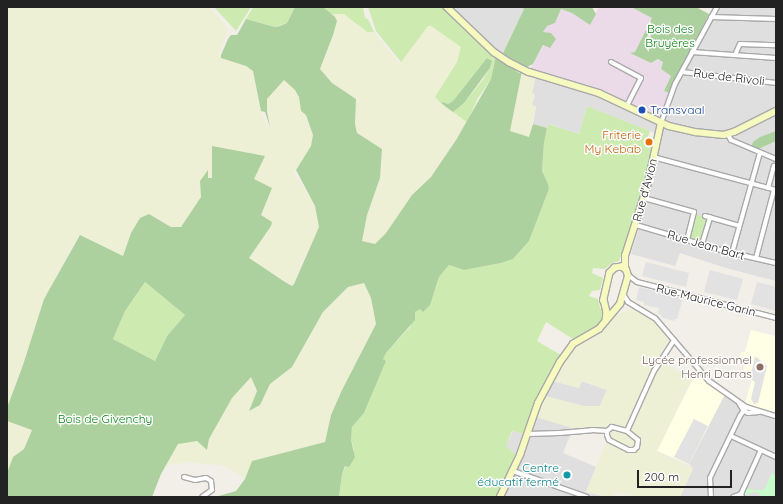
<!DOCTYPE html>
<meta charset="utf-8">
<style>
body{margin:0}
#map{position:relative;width:783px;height:504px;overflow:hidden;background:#f2efe9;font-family:Quicksand,sans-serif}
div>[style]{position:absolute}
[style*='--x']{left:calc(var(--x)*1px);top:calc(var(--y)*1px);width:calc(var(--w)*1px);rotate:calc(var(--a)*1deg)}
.residential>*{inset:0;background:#e0dfdf}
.industrial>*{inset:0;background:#ebdbe8}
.education>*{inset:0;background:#ffffe5}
.farmland>*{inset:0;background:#eef0d5}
.grass>*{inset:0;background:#cdebb0}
.forest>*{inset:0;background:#add19e}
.park>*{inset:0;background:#c8facc}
.parking>*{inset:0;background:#e2e2e2}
.roads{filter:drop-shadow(1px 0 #a9a9a9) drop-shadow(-1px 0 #a9a9a9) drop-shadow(0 1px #a9a9a9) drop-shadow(0 -1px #a9a9a9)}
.street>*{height:4px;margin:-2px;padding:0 2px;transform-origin:2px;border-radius:2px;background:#fff}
.secondary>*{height:5.5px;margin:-2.75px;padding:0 2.75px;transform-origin:2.75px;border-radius:2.75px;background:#f7fabf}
.dots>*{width:11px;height:11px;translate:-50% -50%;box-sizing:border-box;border:2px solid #fff;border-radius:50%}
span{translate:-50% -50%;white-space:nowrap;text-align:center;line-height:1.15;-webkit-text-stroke:3px #fff;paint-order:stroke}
.park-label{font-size:12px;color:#0c8416}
.street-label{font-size:12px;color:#222}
.transit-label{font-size:12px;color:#164399}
.left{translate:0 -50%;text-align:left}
.food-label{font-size:12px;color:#c56008}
.right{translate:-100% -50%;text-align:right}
.education-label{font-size:12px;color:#785e54}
.culture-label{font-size:12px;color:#0d838f}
.frame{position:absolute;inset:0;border:8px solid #222;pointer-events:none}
.scale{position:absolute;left:637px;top:470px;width:95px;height:18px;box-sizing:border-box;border:2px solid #222;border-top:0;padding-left:5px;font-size:12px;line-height:14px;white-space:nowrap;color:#222;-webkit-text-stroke:3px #fff;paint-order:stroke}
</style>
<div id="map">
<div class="residential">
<i style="clip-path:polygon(444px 7px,521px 7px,524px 9px,500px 59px,478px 41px)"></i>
<i style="clip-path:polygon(721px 7px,776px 7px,776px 109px,730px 132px,712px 133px,664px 122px,669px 101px,689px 61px)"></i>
<i style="clip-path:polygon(536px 76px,590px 91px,657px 123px,656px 131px,655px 133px,587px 106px,579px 134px,549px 124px,547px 128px,533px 124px,536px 107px,531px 105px,535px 95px,532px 93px)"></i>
<i style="clip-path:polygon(776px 112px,776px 281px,726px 268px,680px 253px,675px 266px,631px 254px,647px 201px,662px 129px,664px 127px,704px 136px,726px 137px)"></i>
<i style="clip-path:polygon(553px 381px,579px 388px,581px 381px,607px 390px,600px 406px,583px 406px,545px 396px)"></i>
<i style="clip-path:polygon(725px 394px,743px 407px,776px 417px,776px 497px,680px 497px,693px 469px,689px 464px)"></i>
<i style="clip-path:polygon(536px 417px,573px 428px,563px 453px,596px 467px,586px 492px,607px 497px,496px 497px,506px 446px,513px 431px,531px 436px)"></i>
</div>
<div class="industrial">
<i style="clip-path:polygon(599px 7px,631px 7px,653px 18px,635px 52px,631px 53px,651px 63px,660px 59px,663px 62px,661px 69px,671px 76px,664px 91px,669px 93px,658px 119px,599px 91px,530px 69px,544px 45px,543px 32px,547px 26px,555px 23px,561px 9px,572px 13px,590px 25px)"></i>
</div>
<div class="education">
<i style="clip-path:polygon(751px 330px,775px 336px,776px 335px,776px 412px,745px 404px,752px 379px,742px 377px,746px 358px,740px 357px,741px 352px,745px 352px)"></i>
<i style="clip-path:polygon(696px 373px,725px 394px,689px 464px,657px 451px)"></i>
</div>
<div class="farmland">
<i style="clip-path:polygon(7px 7px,210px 7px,225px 25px,228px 32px,218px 56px,246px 66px,253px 71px,261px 111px,268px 127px,271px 127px,267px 111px,267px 99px,283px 81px,282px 78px,294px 89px,299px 97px,301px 111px,306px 115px,313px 135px,311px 146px,294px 172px,315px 206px,319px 227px,318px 233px,308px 249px,293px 286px,248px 258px,271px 226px,271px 222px,212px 178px,208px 178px,199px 185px,201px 197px,181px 228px,171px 227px,157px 217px,131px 233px,123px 256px,79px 235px,44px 299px,23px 365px,7px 408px)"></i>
<i style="clip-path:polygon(330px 14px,344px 14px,353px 20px,361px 29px,367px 32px,374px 32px,399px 63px,428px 26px,431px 26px,462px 47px,457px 62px,435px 97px,446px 107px,467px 122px,431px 177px,412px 195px,386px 233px,375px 244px,362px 241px,367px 215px,380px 178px,382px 149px,357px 133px,355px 124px,356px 98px,332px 83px,320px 69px,337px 21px)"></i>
<i style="clip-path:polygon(522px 71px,536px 76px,532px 93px,535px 95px,532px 105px,536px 107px,529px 137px,510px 131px)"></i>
<i style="clip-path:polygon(364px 283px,371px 298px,376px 324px,342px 390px,331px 415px,325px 442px,253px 461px,245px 479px,226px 466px,185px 462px,165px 466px,178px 443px,197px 441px,207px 449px,209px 439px,232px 398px,251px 376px,260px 405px,270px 384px,292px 367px,323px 312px,348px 287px)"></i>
<i style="clip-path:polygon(631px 308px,654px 321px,675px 346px,661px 362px,692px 379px,657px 451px,693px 468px,680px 497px,638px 497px,616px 492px,613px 497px,607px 497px,586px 492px,610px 434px,594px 428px,573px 428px,536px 417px,545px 396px,583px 406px,600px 406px,607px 390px,582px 381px,579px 388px,553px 381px,572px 352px,581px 344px,599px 335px,613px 317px)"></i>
<i style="clip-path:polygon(7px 421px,32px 429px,24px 449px,13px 457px,7px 473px)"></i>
</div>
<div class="grass">
<i style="clip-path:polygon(214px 7px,251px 7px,236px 31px)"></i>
<i style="clip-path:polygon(253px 7px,295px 7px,287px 23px,275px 27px,246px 19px)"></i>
<i style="clip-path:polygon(323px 7px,363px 7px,365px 18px,368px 19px,374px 32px,367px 32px,344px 14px,330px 14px)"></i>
<i style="clip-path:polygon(368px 7px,444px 7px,496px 56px,491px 79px,478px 98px,467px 122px,453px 112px,464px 103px,482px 81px,490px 68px,492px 61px,487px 58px,453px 101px,448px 104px,443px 102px,441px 103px,435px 97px,457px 62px,461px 47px,431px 26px,428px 26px,401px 62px,376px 31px)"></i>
<i style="clip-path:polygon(587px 106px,650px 131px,645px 145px,653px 147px,648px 170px,638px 207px,619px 261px,612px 263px,605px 269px,593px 268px,592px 273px,603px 278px,600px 290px,592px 291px,589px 296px,598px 299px,600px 308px,605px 312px,602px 322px,588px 332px,573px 339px,546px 322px,537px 341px,561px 355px,543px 386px,524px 434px,512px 431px,506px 446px,517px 456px,510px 473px,496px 497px,339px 497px,342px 474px,354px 449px,351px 440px,352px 427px,364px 413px,386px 361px,382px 360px,386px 353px,410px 327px,415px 312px,434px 293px,439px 277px,449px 265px,464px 270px,501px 263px,513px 259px,529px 241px,549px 189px,548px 184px,542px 172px,544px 143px,548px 124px,579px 134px)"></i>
<i style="clip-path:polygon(697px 214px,709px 219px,702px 241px,700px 242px,689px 238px)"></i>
<i style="clip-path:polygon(145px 282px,185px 315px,167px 336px,155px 361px,113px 339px,125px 311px)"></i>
</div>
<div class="forest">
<i style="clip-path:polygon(evenodd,295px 7px,323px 7px,335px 17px,337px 21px,333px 35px,320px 69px,332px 83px,356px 99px,355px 124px,357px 133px,382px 149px,380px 178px,367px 215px,362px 241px,375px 244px,386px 233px,412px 195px,431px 177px,456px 140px,491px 79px,496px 56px,519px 73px,522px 71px,510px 131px,529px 137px,533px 124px,547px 128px,544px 143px,542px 171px,548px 184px,549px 189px,529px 241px,513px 259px,501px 263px,464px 270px,449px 265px,439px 277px,430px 305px,423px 312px,420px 309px,415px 312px,415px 320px,386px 353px,383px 359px,386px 361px,364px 413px,352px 427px,351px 440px,355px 457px,349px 467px,345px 466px,342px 474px,339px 497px,215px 497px,236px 491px,245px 479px,252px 461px,325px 442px,331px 415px,342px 390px,376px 324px,371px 298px,364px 283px,348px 287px,323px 312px,292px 367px,270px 384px,260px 405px,249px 411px,257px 391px,251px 377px,232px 398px,209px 439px,207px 450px,197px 441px,178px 444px,161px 474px,152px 497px,7px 497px,7px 473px,13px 457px,24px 449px,32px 430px,7px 421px,7px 408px,23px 365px,44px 299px,80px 235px,123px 256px,131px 233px,140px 218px,149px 214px,171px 227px,181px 227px,201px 197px,200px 181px,208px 170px,208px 178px,212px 178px,212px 146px,265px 156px,254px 179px,272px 188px,261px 215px,272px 222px,271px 226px,249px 258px,285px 282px,292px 286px,294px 284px,319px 227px,315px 206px,296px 170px,311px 146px,313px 135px,306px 115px,301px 111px,299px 97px,295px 90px,284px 80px,267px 99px,267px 111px,270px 127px,265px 112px,261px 111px,253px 71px,246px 66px,221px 58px,221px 55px,228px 39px,231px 35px,237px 35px,246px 19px,275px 27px,280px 26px,287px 23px,295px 7px,145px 282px,185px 315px,167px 336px,155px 361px,113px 339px,125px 311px,145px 282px)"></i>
<i style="clip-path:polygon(521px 7px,592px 7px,596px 14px,590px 25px,572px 13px,561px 9px,555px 23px,547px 26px,543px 32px,551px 33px,556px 39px,550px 48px,543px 45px,533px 64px,527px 67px,514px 63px,503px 53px,524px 9px)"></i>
<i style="clip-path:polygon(631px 7px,696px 7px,709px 14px,669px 93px,664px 91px,671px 76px,661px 69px,663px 62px,658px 59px,651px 63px,630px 53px,635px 52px,652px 18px)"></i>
<i style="clip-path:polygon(487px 58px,492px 61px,490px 68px,464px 103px,453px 112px,446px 107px,441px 103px,443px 102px,448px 104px,453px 101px)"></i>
<i style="clip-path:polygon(776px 131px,776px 141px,756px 150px,751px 148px,753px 142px,760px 137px)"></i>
</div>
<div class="park">
<i style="clip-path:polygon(772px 473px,776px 475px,776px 497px,760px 497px,759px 493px,754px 492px,745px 495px,746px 488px,753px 490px,764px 490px)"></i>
</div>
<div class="parking">
<i style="clip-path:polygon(646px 262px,689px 273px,686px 287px,642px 276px)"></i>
<i style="clip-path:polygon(710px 270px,743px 279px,737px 300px,704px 292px)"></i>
<i style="clip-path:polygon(757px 282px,776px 287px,776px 311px,751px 304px)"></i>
<i style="clip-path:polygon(639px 287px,683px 298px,677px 319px,675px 319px,674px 321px,661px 317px,662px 315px,658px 314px,659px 308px,644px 305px,644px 302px,636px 300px)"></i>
<i style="clip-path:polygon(755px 356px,767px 366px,758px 403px,754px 404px,751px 399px,755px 382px,752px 380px,751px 374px)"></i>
<i style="clip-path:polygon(694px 419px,708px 426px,689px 464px,674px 457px)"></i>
</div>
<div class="roads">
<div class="street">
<i style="--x:711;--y:17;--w:65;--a:1.8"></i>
<i style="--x:692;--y:52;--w:84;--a:4.1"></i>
<i style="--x:735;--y:55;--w:12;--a:-66"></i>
<i style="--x:740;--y:44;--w:36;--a:2"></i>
<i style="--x:611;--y:62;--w:34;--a:28"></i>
<i style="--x:641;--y:78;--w:31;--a:117"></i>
<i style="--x:682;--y:72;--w:95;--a:6.7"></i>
<i style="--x:661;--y:123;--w:41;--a:-70.3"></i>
<i style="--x:675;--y:84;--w:88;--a:-61.4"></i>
<i style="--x:728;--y:135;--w:6;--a:59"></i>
<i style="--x:731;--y:140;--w:49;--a:22.9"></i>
<i style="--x:653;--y:157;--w:127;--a:15"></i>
<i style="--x:768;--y:188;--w:23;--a:-75"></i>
<i style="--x:644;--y:198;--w:52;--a:15.6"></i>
<i style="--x:694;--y:212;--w:29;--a:104"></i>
<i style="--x:705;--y:216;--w:35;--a:16"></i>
<i style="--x:636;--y:225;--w:96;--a:16.4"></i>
<i style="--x:728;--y:252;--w:49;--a:12.9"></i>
<i style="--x:702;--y:244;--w:28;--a:-73"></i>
<i style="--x:732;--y:253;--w:104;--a:-74.4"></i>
<i style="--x:756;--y:258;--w:70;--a:-75.2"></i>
<i style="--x:628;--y:275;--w:11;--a:38"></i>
<i style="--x:637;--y:282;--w:144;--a:14.5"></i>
<i style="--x:623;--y:294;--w:9;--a:58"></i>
<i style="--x:628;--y:302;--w:31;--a:31"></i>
<i style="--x:655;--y:318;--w:83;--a:49.4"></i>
<i style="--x:709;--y:381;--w:45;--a:35.1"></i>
<i style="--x:746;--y:407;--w:31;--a:17"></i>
<i style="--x:739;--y:403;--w:9;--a:58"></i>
<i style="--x:744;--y:411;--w:4;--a:27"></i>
<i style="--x:748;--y:413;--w:11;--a:-5"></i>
<i style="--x:627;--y:431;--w:16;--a:-165"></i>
<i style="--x:612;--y:427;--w:6;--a:141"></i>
<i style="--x:607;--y:431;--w:4;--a:90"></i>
<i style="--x:607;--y:435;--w:5;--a:68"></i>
<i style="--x:609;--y:440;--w:22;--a:27"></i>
<i style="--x:629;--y:450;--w:5;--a:0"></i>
<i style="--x:634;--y:450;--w:4;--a:-45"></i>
<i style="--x:637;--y:447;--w:7;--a:-82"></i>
<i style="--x:638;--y:440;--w:14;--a:-141"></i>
<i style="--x:627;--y:431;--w:66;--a:-65.8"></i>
<i style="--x:654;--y:371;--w:37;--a:-57"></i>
<i style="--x:528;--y:434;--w:32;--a:-2"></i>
<i style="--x:560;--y:433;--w:32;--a:-5"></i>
<i style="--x:592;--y:430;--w:15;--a:4"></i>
<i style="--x:731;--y:436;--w:50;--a:25"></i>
<i style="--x:513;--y:471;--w:78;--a:19.4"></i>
<i style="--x:184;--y:477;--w:11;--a:15"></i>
<i style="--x:195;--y:480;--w:11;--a:-10"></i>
<i style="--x:206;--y:478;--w:6;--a:31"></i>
<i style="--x:211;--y:481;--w:9;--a:84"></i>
<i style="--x:212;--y:490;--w:12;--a:145"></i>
<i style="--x:711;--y:497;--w:19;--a:-93"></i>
<i style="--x:710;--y:478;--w:69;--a:-64.2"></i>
<i style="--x:740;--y:416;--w:11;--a:-56"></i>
<i style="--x:733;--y:497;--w:9;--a:-21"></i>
<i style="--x:742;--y:497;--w:3;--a:-108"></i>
<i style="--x:741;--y:494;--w:48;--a:-65.6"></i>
</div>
<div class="secondary">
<i style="--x:447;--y:7;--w:65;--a:43.8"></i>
<i style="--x:494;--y:52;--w:18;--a:34"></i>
<i style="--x:509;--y:62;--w:22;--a:27"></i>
<i style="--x:529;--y:72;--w:73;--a:16.7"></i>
<i style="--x:599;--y:93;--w:77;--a:25.2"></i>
<i style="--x:669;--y:126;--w:27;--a:13"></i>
<i style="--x:695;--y:132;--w:29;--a:6"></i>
<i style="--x:724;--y:135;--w:10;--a:-17"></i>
<i style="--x:734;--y:132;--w:47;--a:-26.6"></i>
<i style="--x:625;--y:269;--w:13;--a:-90"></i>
<i style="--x:625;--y:256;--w:72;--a:-72.3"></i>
<i style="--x:647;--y:187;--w:66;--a:-77.7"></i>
<i style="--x:500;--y:497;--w:47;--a:-64.5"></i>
<i style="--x:520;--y:455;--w:55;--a:-70.9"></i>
<i style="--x:538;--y:403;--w:47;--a:-61.8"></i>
<i style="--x:560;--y:362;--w:22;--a:-54"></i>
<i style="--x:573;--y:344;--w:30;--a:-30"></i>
<i style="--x:599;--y:329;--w:33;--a:-50"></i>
<i style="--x:620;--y:304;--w:29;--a:-74"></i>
<i style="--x:628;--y:276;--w:6;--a:-108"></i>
<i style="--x:626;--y:270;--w:5;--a:-143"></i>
<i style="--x:622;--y:267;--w:7;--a:172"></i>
<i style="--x:615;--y:268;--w:7;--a:135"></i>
<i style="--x:610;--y:273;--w:28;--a:103"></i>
<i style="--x:604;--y:300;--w:12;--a:76"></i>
<i style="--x:607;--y:312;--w:9;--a:96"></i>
</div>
</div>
<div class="dots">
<i style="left:642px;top:110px;background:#1a4fb4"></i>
<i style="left:649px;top:142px;background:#e8710a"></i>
<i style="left:760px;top:367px;background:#8d6e63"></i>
<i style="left:567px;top:475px;background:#0f9aa8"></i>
</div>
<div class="park-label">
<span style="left:670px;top:36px">Bois des<br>Bruyères</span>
<span style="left:105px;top:419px">Bois de Givenchy</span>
</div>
<div class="street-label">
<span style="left:729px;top:77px;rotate:7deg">Rue de Rivoli</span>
<span style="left:645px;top:190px;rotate:-75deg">Rue d'Avion</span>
<span style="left:706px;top:245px;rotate:16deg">Rue Jean Bart</span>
<span style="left:706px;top:300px;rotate:14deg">Rue Maurice Garin</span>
</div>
<div class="transit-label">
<span class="left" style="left:650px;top:110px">Transvaal</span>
</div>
<div class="food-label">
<span class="right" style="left:641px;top:142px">Friterie<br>My Kebab</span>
</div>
<div class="education-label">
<span class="right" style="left:752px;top:367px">Lycée professionnel<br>Henri Darras</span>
</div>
<div class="culture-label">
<span class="right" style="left:559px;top:475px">Centre<br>éducatif fermé</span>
</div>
<div class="frame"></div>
<div class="scale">200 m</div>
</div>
